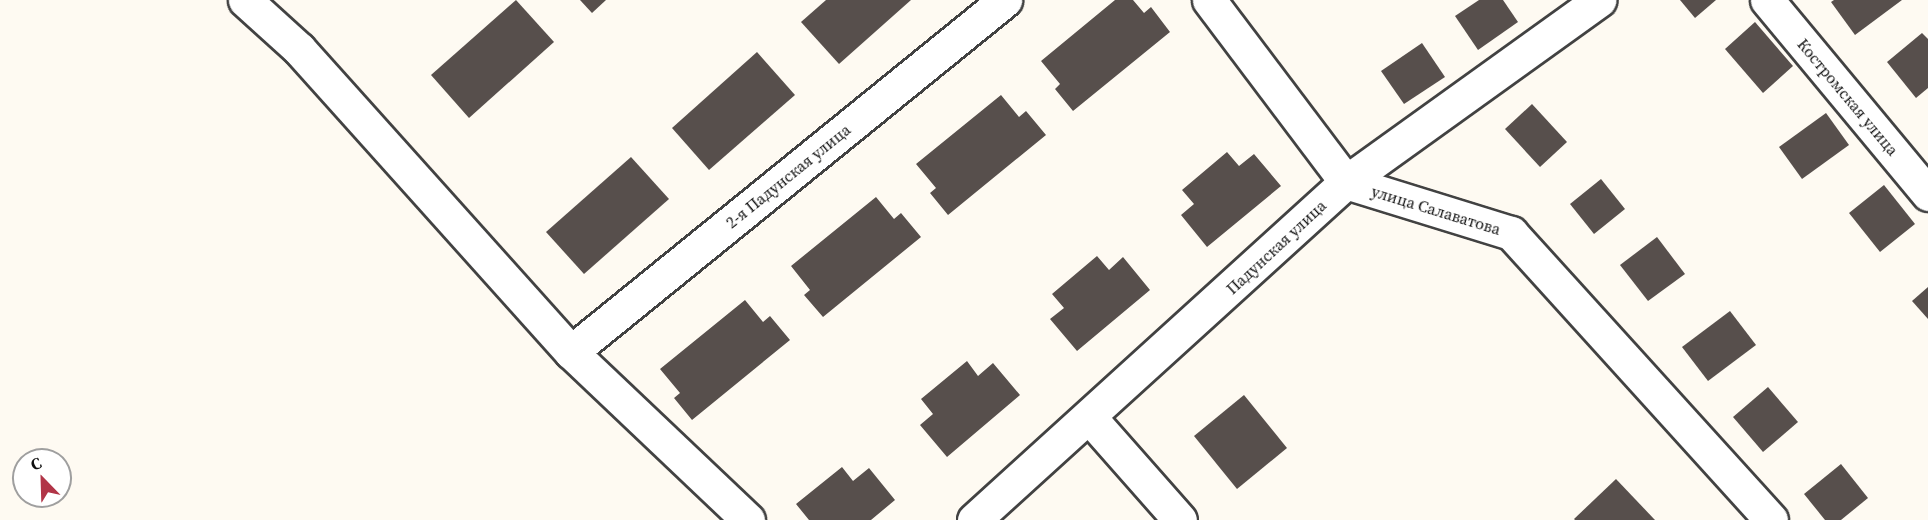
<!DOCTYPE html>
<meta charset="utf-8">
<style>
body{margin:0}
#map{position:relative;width:1928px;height:520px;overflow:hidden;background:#fefaf2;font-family:"Source Serif 4",serif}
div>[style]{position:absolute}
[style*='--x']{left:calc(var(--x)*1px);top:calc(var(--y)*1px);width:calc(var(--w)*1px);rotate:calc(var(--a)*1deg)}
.building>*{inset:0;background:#574f4c}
.roads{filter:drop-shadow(2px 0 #424242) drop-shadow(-2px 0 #424242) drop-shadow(0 2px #424242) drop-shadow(0 -2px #424242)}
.street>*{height:33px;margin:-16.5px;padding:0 16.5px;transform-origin:16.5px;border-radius:16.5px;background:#fff}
span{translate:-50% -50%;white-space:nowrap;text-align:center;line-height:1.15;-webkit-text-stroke:6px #fff;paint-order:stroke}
.street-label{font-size:16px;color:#0f0f0f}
.north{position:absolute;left:12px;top:448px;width:60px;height:60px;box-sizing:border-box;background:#fff;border:2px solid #9f9f9f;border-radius:50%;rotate:337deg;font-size:16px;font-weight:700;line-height:24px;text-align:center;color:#0f0f0f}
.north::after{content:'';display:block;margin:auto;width:21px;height:27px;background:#b13547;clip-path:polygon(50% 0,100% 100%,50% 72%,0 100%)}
</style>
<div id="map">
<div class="building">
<i style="clip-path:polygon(516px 0,554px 42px,469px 118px,431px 75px)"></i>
<i style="clip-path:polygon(580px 0,606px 0,592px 13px)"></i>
<i style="clip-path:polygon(826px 0,911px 0,839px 64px,801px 22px)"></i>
<i style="clip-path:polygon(1115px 0,1133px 0,1144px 13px,1151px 7px,1170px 32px,1073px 111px,1055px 89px,1060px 84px,1041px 61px)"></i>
<i style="clip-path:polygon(1479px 0,1503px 0,1518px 22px,1478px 50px,1455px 16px)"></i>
<i style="clip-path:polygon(1680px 0,1716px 0,1695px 18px)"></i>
<i style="clip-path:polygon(1834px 0,1902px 0,1855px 35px,1831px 2px)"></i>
<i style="clip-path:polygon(1755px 22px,1793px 66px,1763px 93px,1725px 49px)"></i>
<i style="clip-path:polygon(1922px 33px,1928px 39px,1928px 88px,1916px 98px,1887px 62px)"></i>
<i style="clip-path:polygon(1422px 43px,1445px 77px,1404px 104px,1381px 71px)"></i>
<i style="clip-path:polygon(757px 52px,795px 95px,709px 170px,672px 128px)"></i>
<i style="clip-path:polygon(1001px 95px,1019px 117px,1026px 111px,1046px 135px,948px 215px,930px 193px,936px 188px,916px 164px)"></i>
<i style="clip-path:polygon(1532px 104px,1567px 142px,1540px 167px,1505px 129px)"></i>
<i style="clip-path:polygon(1826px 113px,1849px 145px,1802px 179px,1779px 147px)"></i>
<i style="clip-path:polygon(1227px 152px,1239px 166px,1254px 154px,1281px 186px,1207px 247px,1181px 215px,1194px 204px,1182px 190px)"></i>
<i style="clip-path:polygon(631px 157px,669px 199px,584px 274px,546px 232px)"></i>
<i style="clip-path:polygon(1601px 179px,1625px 209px,1594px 234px,1570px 204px)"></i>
<i style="clip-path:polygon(1884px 185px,1915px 224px,1880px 252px,1849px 213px)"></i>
<i style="clip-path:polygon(876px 197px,894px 219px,901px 213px,921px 237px,823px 317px,804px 295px,810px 290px,791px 266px)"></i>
<i style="clip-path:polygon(1657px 237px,1685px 274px,1648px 301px,1620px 265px)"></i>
<i style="clip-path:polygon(1097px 256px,1109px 270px,1123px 257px,1150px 290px,1077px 351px,1050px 319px,1064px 308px,1052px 294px)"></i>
<i style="clip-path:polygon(1928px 287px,1928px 319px,1912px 301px)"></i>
<i style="clip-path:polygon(745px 300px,763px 322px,770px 316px,790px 340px,692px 420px,674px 398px,680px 393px,660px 369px)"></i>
<i style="clip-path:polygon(1730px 311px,1756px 345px,1708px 381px,1682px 347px)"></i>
<i style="clip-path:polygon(967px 361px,978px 376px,993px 363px,1020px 395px,947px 457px,920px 425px,933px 414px,921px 399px)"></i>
<i style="clip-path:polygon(1768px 387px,1798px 422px,1763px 452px,1733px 417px)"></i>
<i style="clip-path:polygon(1244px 395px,1287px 448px,1237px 489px,1194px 436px)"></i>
<i style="clip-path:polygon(1841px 464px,1868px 498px,1841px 520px,1825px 520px,1804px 494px)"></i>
<i style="clip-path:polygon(842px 467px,853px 481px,869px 468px,895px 500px,871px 520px,809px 520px,796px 504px)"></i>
<i style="clip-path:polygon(1616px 479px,1655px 520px,1575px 520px,1574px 519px)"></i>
</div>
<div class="roads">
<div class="street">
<i style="--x:245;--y:0;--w:73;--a:42.2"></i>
<i style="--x:299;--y:49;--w:407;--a:48.1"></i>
<i style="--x:571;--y:352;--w:244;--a:43.5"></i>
<i style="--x:1209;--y:0;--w:228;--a:53"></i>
<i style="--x:1346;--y:182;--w:173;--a:17.2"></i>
<i style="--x:1511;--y:233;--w:387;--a:47.8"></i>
<i style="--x:1767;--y:0;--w:252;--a:50.3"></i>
<i style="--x:571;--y:352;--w:559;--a:-39.04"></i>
<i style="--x:1090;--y:418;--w:136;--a:48.6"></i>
<i style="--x:974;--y:520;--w:503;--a:-42.26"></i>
<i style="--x:1346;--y:182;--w:312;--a:-35.7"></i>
</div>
</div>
<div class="street-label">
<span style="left:1848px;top:97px;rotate:50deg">Костромская улица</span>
<span style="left:788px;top:176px;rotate:-39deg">2-я Падунская улица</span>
<span style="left:1436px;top:210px;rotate:17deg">улица Салаватова</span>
<span style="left:1276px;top:247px;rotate:-43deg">Падунская улица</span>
</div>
<div class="north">С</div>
</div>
